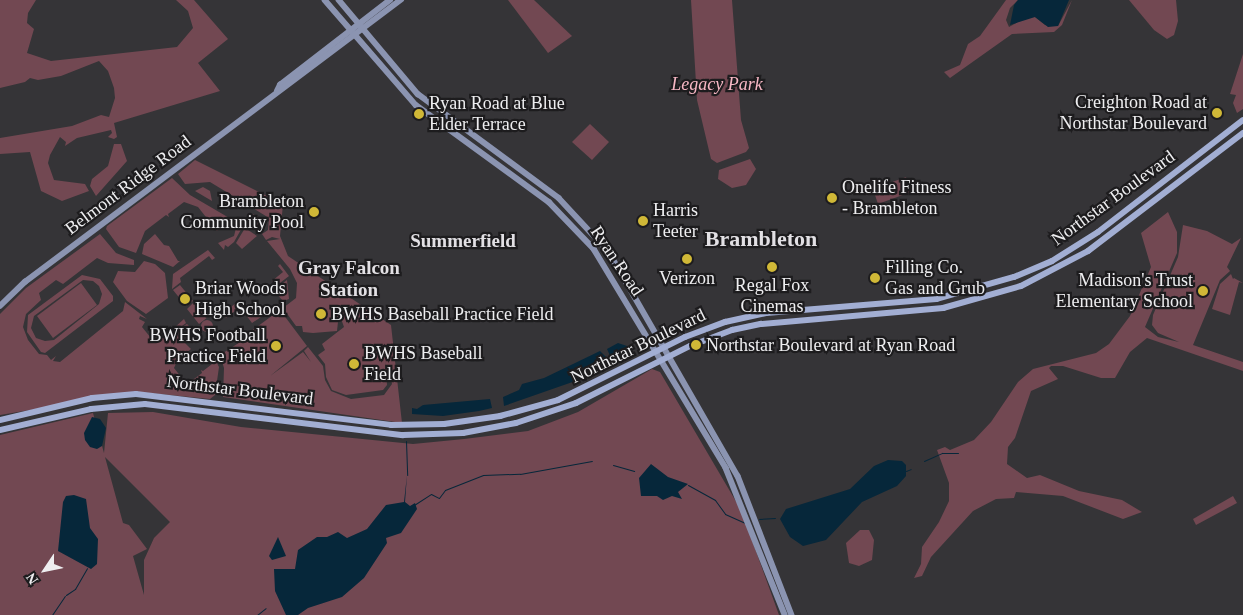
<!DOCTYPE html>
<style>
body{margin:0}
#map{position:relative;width:1243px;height:615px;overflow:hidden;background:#353437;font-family:Georgia,serif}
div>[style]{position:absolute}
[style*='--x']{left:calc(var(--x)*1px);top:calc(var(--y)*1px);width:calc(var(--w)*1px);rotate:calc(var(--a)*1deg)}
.green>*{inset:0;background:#724852}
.round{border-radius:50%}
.water>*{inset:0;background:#06273a}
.stream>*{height:1px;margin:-0.5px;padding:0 0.5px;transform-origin:0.5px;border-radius:0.5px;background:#06273a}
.secondary>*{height:5.5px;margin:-2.75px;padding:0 2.75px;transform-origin:2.75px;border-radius:2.75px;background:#8b94b1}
.primary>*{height:6px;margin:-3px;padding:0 3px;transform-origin:3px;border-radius:3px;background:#a2aed3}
.dots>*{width:14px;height:14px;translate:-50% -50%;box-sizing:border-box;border:2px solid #1d1c1e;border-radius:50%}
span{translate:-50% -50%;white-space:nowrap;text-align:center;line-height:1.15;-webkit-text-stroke:4.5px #1d1c1e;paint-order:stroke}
.park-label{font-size:18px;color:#f6b7c4;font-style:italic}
.poi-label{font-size:18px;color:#eeeef0}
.right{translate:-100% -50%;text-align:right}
.left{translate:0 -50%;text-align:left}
.street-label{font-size:18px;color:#eeeef0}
.neighbourhood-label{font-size:19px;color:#e2e0e4;font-weight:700}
.district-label{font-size:22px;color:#e2e0e4;font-weight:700}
.north{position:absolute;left:20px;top:545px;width:50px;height:50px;-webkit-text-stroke:4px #1d1c1e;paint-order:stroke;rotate:236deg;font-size:14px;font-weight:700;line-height:20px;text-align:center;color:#eeeef0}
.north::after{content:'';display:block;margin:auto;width:18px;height:22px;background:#eeeef0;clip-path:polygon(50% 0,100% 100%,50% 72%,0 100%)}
</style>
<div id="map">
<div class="green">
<i style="clip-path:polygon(0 0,36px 0,28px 13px,27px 23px,34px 29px,27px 53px,51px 61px,177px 47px,193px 28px,188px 11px,176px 0,194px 0,228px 39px,198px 63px,220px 91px,114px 123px,117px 137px,114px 139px,108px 137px,112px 133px,111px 130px,77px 138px,65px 146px,66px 142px,60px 137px,50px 155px,48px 163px,54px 180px,85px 184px,89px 191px,62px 201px,41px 191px,30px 152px,0 154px,0 138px,72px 126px,101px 115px,109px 117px,115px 98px,114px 88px,108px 71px,99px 61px,61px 76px,38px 80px,30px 78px,25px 82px,0 88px)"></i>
<i style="clip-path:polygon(508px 0,534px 0,572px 36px,548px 53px)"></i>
<i style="clip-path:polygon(691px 0,732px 0,741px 120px,749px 148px,746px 152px,717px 163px,711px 159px,697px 100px)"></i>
<i style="clip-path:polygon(1006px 0,1018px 0,1010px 8px,1006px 20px,1009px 27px,1027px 17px,1035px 17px,1045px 25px,1058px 26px,1072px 0,1062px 25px,1054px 32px,1012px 34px,950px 78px,944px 72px,960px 65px,968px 44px,980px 36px)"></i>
<i style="clip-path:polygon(1129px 0,1176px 0,1178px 21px,1174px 35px,1167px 39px,1154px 30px)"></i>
<i style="clip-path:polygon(1243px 54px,1243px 109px,1237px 113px,1233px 103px,1236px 95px,1230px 94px)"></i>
<i style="clip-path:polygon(590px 124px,609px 142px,592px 160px,572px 142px)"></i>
<i style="clip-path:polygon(114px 144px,121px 144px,127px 161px,96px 196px,90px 186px,92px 179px,108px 166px)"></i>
<i style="clip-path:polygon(750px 159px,756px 169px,746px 185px,732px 188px,718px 179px,719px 170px)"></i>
<i style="clip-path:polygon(195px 160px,283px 204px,280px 236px,288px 256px,391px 325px,402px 423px,223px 397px,224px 368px,220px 355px,251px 335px,250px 332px,280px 310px,307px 346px,270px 376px,288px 363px,302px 382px,288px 363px,303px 352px,311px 362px,304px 351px,308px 347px,323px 366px,325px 380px,331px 391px,351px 399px,384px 395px,392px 384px,391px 379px,387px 380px,385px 357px,387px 385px,383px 390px,346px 395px,332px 390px,326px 377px,325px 364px,318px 355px,325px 350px,322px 344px,344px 327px,339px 313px,337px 331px,313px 333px,303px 332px,302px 326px,296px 326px,283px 308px,296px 298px,297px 283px,290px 269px,267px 241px,280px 239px,272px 237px,266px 240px,262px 234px,268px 230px,269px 218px,210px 182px,185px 184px,178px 174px)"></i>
<i style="clip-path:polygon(906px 177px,911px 192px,878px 204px,873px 189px)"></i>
<i style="clip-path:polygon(172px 178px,190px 195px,243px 226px,234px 242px,228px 247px,225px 245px,224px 250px,218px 243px,234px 236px,236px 228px,232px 222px,222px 222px,217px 231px,198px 207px,184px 202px,168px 214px,169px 217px,166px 215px,145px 231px,136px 253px,119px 247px,106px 229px,107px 226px)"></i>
<i style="clip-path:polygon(203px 187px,210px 191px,212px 201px,195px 191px)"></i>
<i style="clip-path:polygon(1168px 212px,1177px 232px,1177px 253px,1145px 327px,1158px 337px,1179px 342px,1158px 333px,1152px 325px,1153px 315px,1178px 257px,1183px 225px,1207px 231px,1232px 244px,1241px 238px,1227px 267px,1230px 271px,1220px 280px,1193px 345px,1243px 362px,1243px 371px,1147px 338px,1130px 352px,1115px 378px,1101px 378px,1063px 366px,1051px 366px,1049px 368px,1058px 379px,1031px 391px,1015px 438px,1008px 447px,1007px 464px,1027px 478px,1040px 475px,1079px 491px,1122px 500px,1142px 512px,1123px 519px,1063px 496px,1016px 492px,1014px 498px,996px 499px,973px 511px,931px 557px,922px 576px,914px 578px,921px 564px,922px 547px,939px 522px,949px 501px,949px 483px,937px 450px,945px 447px,950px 450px,974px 440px,991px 422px,1018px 382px,1033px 369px,1096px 353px,1109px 344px,1130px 316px,1151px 267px,1141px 233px)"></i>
<i style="clip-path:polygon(253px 214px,264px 220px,263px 229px,257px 227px)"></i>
<i style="clip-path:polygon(245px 228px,257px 236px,242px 249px,236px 243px)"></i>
<i style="clip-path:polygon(100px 234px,116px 253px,134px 260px,134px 265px,108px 263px,97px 258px,63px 284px,56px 280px,39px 293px,41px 300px,26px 314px,23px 327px,28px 340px,39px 354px,47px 355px,51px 360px,56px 356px,53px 361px,60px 362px,123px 311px,125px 302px,147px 319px,140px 316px,139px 319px,145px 322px,142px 327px,151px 338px,163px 338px,184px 319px,186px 323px,178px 329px,187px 324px,190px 327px,180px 331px,178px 336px,191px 349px,178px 359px,174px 368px,185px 382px,190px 382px,202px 373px,201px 370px,203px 371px,216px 361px,219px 367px,215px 395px,210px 399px,139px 392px,0 415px,0 314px,26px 288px)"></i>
<i style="clip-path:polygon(155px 234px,164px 245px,169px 246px,178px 261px,180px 261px,173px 267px,142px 254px,144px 244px)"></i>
<i style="clip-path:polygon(208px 250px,215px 258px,212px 260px,209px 256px,180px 278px,181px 282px,172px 289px,173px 274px)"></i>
<i style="clip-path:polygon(144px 261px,155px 264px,165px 273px,168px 298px,146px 314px,127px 301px,113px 282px,118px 271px,135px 272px)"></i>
<i style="clip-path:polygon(280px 264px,289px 276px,276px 286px,272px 281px,283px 272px,278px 266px)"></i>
<i style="clip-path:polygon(1231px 274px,1233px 279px,1234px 278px,1243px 283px,1239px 282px,1230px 315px,1212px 309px,1220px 284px)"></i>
<i style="clip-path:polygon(evenodd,82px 275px,100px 279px,113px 296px,113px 301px,45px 353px,41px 352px,27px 332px,28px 315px,82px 275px,83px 280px,93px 281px,99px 286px,102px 294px,99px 304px,54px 340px,45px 341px,36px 338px,31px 328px,34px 316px,83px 280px)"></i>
<i style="clip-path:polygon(287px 280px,289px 299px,283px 301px,276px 293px,278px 287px)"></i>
<i style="clip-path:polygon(81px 283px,97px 305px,53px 338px,37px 316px)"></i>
<i style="clip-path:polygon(180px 285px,193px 301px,186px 306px,173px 290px)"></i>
<i style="clip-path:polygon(194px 302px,206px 318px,208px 317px,199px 324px,187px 309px)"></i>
<i style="clip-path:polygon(236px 303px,239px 308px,226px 318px,223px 313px)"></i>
<i style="clip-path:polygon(247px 309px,252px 315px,257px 311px,261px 317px,252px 323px,243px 311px)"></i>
<i class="round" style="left:201px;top:320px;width:12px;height:12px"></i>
<i style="clip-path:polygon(evenodd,652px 369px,660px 372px,741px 510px,779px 615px,0 615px,0 435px,93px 413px,104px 453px,108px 413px,153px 412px,241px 427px,413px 444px,464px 439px,528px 431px,578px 412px,652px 369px,105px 457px,170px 522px,154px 538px,144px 560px,144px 595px,133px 556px,147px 549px,129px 525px,123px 523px,105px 457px)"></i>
<i style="clip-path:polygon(1233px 496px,1237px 503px,1196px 525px,1193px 519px)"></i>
<i style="clip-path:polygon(860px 530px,869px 530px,874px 540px,872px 560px,859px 566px,849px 563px,846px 543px)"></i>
</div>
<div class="water">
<i style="clip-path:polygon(1018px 0,1069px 0,1058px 26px,1048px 27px,1035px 17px,1010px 25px,1014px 5px)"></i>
<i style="clip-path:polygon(618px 343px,627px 346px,627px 352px,612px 360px,607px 349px)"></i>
<i style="clip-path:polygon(600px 351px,608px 359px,608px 365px,584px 378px,504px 406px,503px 397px,519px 390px,522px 384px,544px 378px)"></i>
<i style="clip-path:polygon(490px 399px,492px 408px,479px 411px,443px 416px,412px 414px,412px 408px,417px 409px,423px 405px)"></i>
<i style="clip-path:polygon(92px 417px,100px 419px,106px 428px,102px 446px,97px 449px,90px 447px,85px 440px,84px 433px)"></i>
<i style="clip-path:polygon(888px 460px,902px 461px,906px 465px,906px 476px,897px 486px,862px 502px,826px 540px,803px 546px,790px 537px,780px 519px,786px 509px,850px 489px,874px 466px)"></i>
<i style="clip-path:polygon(651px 464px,668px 477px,688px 484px,678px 492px,682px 499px,672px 496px,663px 500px,657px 496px,641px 496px,639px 478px)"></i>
<i style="clip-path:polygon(407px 475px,405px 502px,410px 506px,415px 503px,417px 509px,401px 533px,386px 538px,387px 543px,364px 578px,342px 597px,308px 608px,298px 615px,286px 615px,275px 591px,274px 569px,295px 569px,298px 550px,317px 537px,327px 537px,338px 532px,347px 538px,367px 529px,386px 505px,404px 502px)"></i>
<i style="clip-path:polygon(74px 495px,86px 499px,90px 528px,98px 539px,97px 564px,91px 569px,58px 551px,63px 502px,66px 496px)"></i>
<i style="clip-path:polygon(278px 537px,286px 556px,272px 560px,269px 556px)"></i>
</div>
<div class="stream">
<i style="--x:406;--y:441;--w:34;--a:88"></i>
<i style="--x:924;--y:461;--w:20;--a:-24"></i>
<i style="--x:942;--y:453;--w:16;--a:0"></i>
<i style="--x:613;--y:465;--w:22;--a:16"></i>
<i style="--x:906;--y:471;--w:5;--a:-22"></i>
<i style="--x:688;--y:485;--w:31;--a:29"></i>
<i style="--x:715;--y:500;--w:17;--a:54"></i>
<i style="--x:725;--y:514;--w:22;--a:24"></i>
<i style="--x:414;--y:505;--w:20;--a:-33"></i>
<i style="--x:431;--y:494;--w:9;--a:27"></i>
<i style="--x:439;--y:498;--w:10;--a:-53"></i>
<i style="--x:445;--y:490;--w:41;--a:-21.5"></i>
<i style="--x:483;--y:475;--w:37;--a:-2"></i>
<i style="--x:520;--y:474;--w:73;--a:-10.2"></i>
<i style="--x:759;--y:519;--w:16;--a:-4"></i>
<i style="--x:66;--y:595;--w:11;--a:-34"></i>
<i style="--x:75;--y:589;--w:24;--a:-60"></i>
<i style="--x:52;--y:615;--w:23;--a:-56"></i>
<i style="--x:257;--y:615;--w:11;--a:-38"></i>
</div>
<div class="secondary">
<i style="--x:325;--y:0;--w:139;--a:49.1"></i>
<i style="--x:416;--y:105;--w:165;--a:36.1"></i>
<i style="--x:549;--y:202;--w:65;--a:46.2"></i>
<i style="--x:594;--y:249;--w:256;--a:58.9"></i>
<i style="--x:726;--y:468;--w:158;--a:68.1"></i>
<i style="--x:339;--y:0;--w:123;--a:50"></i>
<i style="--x:418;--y:94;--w:175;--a:36.4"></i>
<i style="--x:559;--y:198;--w:74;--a:47.2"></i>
<i style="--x:609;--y:252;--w:258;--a:60.1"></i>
<i style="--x:738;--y:476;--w:149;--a:68.8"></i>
<i style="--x:277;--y:91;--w:7;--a:-63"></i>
<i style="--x:280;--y:85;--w:139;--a:-37.7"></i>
<i style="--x:0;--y:306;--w:35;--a:-44"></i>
<i style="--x:25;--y:282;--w:470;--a:-36.9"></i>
</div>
<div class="primary">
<i style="--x:0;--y:420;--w:95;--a:-13.4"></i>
<i style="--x:92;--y:398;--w:44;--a:-5.2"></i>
<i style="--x:136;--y:394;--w:257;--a:6.9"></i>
<i style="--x:391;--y:425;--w:53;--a:-1.1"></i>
<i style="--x:444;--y:424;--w:57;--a:-8.1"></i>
<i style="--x:500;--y:416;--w:60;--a:-15.4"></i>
<i style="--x:558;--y:400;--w:142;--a:-26.4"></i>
<i style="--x:685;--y:337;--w:43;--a:-20.6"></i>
<i style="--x:725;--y:322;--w:42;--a:-12.4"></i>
<i style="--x:766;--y:313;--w:171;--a:-4.7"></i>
<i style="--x:936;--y:299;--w:81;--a:-15.8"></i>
<i style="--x:1014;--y:277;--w:41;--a:-22.8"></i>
<i style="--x:1052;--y:261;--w:54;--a:-32.2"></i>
<i style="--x:1098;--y:232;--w:183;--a:-37.7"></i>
<i style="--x:0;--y:430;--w:93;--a:-13"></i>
<i style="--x:91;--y:409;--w:54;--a:-5.3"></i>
<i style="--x:145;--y:404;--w:260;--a:6.9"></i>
<i style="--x:403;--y:435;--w:60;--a:-1.9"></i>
<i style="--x:463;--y:433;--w:54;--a:-10.7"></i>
<i style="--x:516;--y:423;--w:63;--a:-18.4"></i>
<i style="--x:576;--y:403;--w:127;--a:-26.6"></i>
<i style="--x:690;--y:346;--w:45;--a:-20.9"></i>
<i style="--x:732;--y:330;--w:30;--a:-12"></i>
<i style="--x:761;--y:324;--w:183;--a:-5"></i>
<i style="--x:943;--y:308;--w:81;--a:-15.8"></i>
<i style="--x:1021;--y:286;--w:76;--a:-27.6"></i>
<i style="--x:1088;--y:251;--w:195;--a:-37.3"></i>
</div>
<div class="dots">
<i style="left:1217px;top:113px;background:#d0b837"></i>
<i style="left:419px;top:114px;background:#d0b837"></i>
<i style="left:832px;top:198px;background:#d0b837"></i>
<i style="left:314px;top:212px;background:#d0b837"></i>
<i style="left:643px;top:221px;background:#d0b837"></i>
<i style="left:687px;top:259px;background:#d0b837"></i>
<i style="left:772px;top:267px;background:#d0b837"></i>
<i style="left:875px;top:278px;background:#d0b837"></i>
<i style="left:1203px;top:291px;background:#d0b837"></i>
<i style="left:185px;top:299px;background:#d0b837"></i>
<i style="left:321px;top:314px;background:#d0b837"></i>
<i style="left:696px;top:345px;background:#d0b837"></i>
<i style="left:276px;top:346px;background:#d0b837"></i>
<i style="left:354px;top:364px;background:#d0b837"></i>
</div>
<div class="park-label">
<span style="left:717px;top:84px">Legacy Park</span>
</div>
<div class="poi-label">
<span class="right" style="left:1207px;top:113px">Creighton Road at<br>Northstar Boulevard</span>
<span class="left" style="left:429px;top:114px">Ryan Road at Blue<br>Elder Terrace</span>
<span class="left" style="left:842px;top:198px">Onelife Fitness<br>- Brambleton</span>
<span class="right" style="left:304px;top:212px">Brambleton<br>Community Pool</span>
<span class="left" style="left:653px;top:221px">Harris<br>Teeter</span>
<span class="left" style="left:885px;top:278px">Filling Co.<br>Gas and Grub</span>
<span style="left:687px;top:278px">Verizon</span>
<span class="right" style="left:1193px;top:291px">Madison's Trust<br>Elementary School</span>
<span style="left:772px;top:296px">Regal Fox<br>Cinemas</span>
<span class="left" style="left:195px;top:299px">Briar Woods<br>High School</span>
<span class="left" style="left:331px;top:314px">BWHS Baseball Practice Field</span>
<span class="right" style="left:266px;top:346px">BWHS Football<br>Practice Field</span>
<span class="left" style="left:706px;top:345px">Northstar Boulevard at Ryan Road</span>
<span class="left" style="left:364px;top:364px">BWHS Baseball<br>Field</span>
</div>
<div class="street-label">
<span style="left:128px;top:185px;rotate:-37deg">Belmont Ridge Road</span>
<span style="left:1113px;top:198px;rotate:-36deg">Northstar Boulevard</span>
<span style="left:617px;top:261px;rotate:56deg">Ryan Road</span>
<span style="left:638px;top:346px;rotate:-26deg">Northstar Boulevard</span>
<span style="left:240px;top:390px;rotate:7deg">Northstar Boulevard</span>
</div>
<div class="neighbourhood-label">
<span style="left:463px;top:241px">Summerfield</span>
<span style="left:349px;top:279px">Gray Falcon<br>Station</span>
</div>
<div class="district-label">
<span style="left:761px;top:239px">Brambleton</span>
</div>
<div class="north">N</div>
</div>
